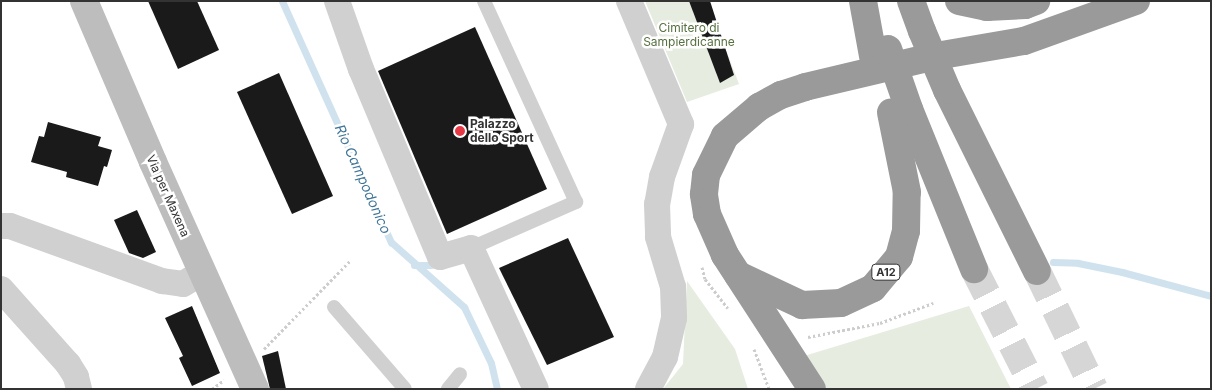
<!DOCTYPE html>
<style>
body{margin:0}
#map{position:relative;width:1212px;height:390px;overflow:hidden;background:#fff;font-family:Inter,sans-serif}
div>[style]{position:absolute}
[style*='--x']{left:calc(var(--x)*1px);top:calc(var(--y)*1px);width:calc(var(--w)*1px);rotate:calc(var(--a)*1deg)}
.green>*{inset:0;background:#e6ecdf}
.stream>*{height:7px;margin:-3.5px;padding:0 3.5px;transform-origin:3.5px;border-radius:3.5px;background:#cfe2ee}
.building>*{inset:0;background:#1a1a1a}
.highway-tunnel>*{height:28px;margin-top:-14px;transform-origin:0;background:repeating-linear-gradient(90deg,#d6d6d6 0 28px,transparent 0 42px)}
.path>*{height:3px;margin-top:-1.5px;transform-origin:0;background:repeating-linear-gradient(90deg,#cdcdcd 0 2.5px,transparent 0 5px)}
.lane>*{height:14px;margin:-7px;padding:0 7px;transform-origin:7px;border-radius:7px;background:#d0d0d0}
.street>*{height:26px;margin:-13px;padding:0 13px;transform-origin:13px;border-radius:13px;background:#d0d0d0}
.secondary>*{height:28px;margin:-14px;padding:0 14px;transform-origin:14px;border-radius:14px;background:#bdbdbd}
.highway>*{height:28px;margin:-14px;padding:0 14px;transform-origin:14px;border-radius:14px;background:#9a9a9a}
.highway-bridge>*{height:28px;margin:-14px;padding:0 14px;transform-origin:14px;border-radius:14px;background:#9a9a9a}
.dots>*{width:14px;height:14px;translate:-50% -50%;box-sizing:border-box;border:2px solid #fff;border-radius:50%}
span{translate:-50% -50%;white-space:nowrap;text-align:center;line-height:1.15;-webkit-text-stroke:5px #fff;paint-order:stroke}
.shield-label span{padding:1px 4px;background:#fff;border:1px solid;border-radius:4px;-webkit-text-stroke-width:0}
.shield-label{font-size:11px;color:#333;font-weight:700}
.park-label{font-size:12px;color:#56703f}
.poi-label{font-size:12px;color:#333;font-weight:700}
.left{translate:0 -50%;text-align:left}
.street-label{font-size:12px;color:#333}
.water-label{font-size:14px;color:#3f7597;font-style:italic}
.frame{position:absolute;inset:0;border:2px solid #333;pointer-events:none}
</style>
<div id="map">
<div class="green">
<i style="clip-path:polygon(645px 1px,707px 1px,739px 84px,687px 102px)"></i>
<i style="clip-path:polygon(687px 281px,735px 349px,748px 389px,663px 389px,683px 364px)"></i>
<i style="clip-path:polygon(969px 306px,1011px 389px,827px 389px,804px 356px)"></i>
</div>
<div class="stream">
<i style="--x:282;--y:1;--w:265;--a:65.7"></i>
<i style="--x:391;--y:242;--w:98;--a:41.7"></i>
<i style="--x:464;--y:307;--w:62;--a:64.3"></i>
<i style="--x:491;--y:363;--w:27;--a:77"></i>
<i style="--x:1053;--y:262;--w:25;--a:2"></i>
<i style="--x:1078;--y:263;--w:45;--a:11.6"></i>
<i style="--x:1122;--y:272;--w:92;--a:15.1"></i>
<i style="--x:414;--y:265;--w:17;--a:0"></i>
</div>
<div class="building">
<i style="clip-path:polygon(148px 1px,197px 1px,219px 50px,178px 69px)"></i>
<i style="clip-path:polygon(689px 1px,710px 1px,734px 75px,720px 83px)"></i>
<i style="clip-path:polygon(475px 27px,547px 189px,447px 234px,378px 71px)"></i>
<i style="clip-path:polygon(279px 73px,333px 196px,292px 214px,237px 92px)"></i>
<i style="clip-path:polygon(48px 122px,101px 137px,98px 146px,112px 150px,107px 167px,104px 166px,98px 186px,66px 177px,67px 172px,31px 162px,39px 136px,44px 137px)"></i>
<i style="clip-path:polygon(137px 210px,156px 252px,143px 258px,129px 253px,114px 220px)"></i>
<i style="clip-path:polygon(568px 238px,614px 337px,547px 365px,499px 268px)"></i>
<i style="clip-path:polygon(192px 306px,220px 373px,192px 386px,179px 358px,183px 356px,165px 318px)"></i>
<i style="clip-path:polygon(278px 351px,286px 389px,270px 389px,262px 356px)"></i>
</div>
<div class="highway-tunnel">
<i style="--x:974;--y:269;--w:135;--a:63.1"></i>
<i style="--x:1037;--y:271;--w:131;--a:64.2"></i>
</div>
<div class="path">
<i style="--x:702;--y:267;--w:12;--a:76"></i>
<i style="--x:705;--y:279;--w:37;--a:52"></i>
<i style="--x:808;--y:337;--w:73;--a:-11"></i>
<i style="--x:880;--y:323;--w:57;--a:-20.7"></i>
<i style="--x:264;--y:349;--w:124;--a:-45.7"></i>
<i style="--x:754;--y:349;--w:43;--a:69.4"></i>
<i style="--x:212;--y:389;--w:15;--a:-37"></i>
</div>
<div class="lane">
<i style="--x:471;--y:248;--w:115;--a:-23.7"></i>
<i style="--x:576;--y:202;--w:221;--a:-114.6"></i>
<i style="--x:334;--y:307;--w:108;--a:49.1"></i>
<i style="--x:448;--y:389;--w:19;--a:-51"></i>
</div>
<div class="street">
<i style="--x:337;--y:1;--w:72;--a:70.6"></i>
<i style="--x:361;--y:69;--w:204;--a:67.2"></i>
<i style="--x:440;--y:257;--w:32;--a:-16"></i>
<i style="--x:471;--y:248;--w:155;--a:65.3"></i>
<i style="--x:629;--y:1;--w:134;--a:67.1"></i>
<i style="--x:681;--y:124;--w:56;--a:109.7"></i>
<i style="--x:662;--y:177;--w:27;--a:100"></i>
<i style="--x:657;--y:204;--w:33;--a:88"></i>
<i style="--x:658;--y:237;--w:52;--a:73.3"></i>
<i style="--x:673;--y:287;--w:31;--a:88"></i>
<i style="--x:674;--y:318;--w:40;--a:103"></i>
<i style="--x:665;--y:357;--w:36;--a:118"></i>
<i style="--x:1;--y:226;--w:9;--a:0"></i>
<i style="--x:10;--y:226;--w:162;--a:19.9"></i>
<i style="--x:162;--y:281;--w:21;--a:8"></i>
<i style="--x:183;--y:284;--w:23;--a:-31"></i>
<i style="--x:1;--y:289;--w:101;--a:48.2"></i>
<i style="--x:68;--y:364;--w:15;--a:58"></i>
<i style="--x:76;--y:377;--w:12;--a:76"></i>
</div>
<div class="secondary">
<i style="--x:84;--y:1;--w:175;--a:66.8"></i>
<i style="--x:153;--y:162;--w:249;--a:65.8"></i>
</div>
<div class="highway">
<i style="--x:863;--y:1;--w:56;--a:79.7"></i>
<i style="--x:911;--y:1;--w:32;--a:70"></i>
<i style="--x:959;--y:1;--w:29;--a:12"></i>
<i style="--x:987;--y:7;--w:38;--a:-3"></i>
<i style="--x:1025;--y:5;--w:12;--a:-20"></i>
<i style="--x:947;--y:90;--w:202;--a:63.6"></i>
<i style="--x:909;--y:109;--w:173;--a:67.9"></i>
<i style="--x:738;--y:275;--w:71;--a:25.1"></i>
<i style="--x:802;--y:305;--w:39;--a:-3"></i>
<i style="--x:841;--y:303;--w:35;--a:-25"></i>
<i style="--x:873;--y:288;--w:40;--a:-50"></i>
<i style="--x:899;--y:257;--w:27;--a:-75"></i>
<i style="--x:906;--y:231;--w:39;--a:-89"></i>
<i style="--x:907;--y:192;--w:81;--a:-101.4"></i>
<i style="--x:812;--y:389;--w:160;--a:-123"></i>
<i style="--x:725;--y:255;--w:45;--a:-113.7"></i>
<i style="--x:707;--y:214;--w:20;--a:-99"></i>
<i style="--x:704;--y:194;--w:19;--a:-84"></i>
<i style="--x:706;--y:175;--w:43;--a:-64"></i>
<i style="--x:725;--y:136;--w:45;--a:-40.5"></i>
<i style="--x:759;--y:107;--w:25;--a:-29"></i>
<i style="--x:781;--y:95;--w:25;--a:-18"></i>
<i style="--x:805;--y:87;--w:135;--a:-13.3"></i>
<i style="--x:936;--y:56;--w:89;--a:-9.7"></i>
<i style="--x:1024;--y:41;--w:119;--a:-19.7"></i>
</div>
<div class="highway-bridge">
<i style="--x:922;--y:31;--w:64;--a:67"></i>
<i style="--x:888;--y:49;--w:64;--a:70.7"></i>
</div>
<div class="dots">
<i style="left:460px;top:131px;background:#e63946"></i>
</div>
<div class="shield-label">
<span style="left:886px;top:272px">A12</span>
</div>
<div class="park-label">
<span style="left:689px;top:35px">Cimitero di<br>Sampierdicanne</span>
</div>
<div class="poi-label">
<span class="left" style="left:470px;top:131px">Palazzo<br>dello Sport</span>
</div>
<div class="street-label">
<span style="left:168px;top:196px;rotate:66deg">Via per Maxena</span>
</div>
<div class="water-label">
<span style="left:363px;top:179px;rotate:66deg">Rio Campodonico</span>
</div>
<div class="frame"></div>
</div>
